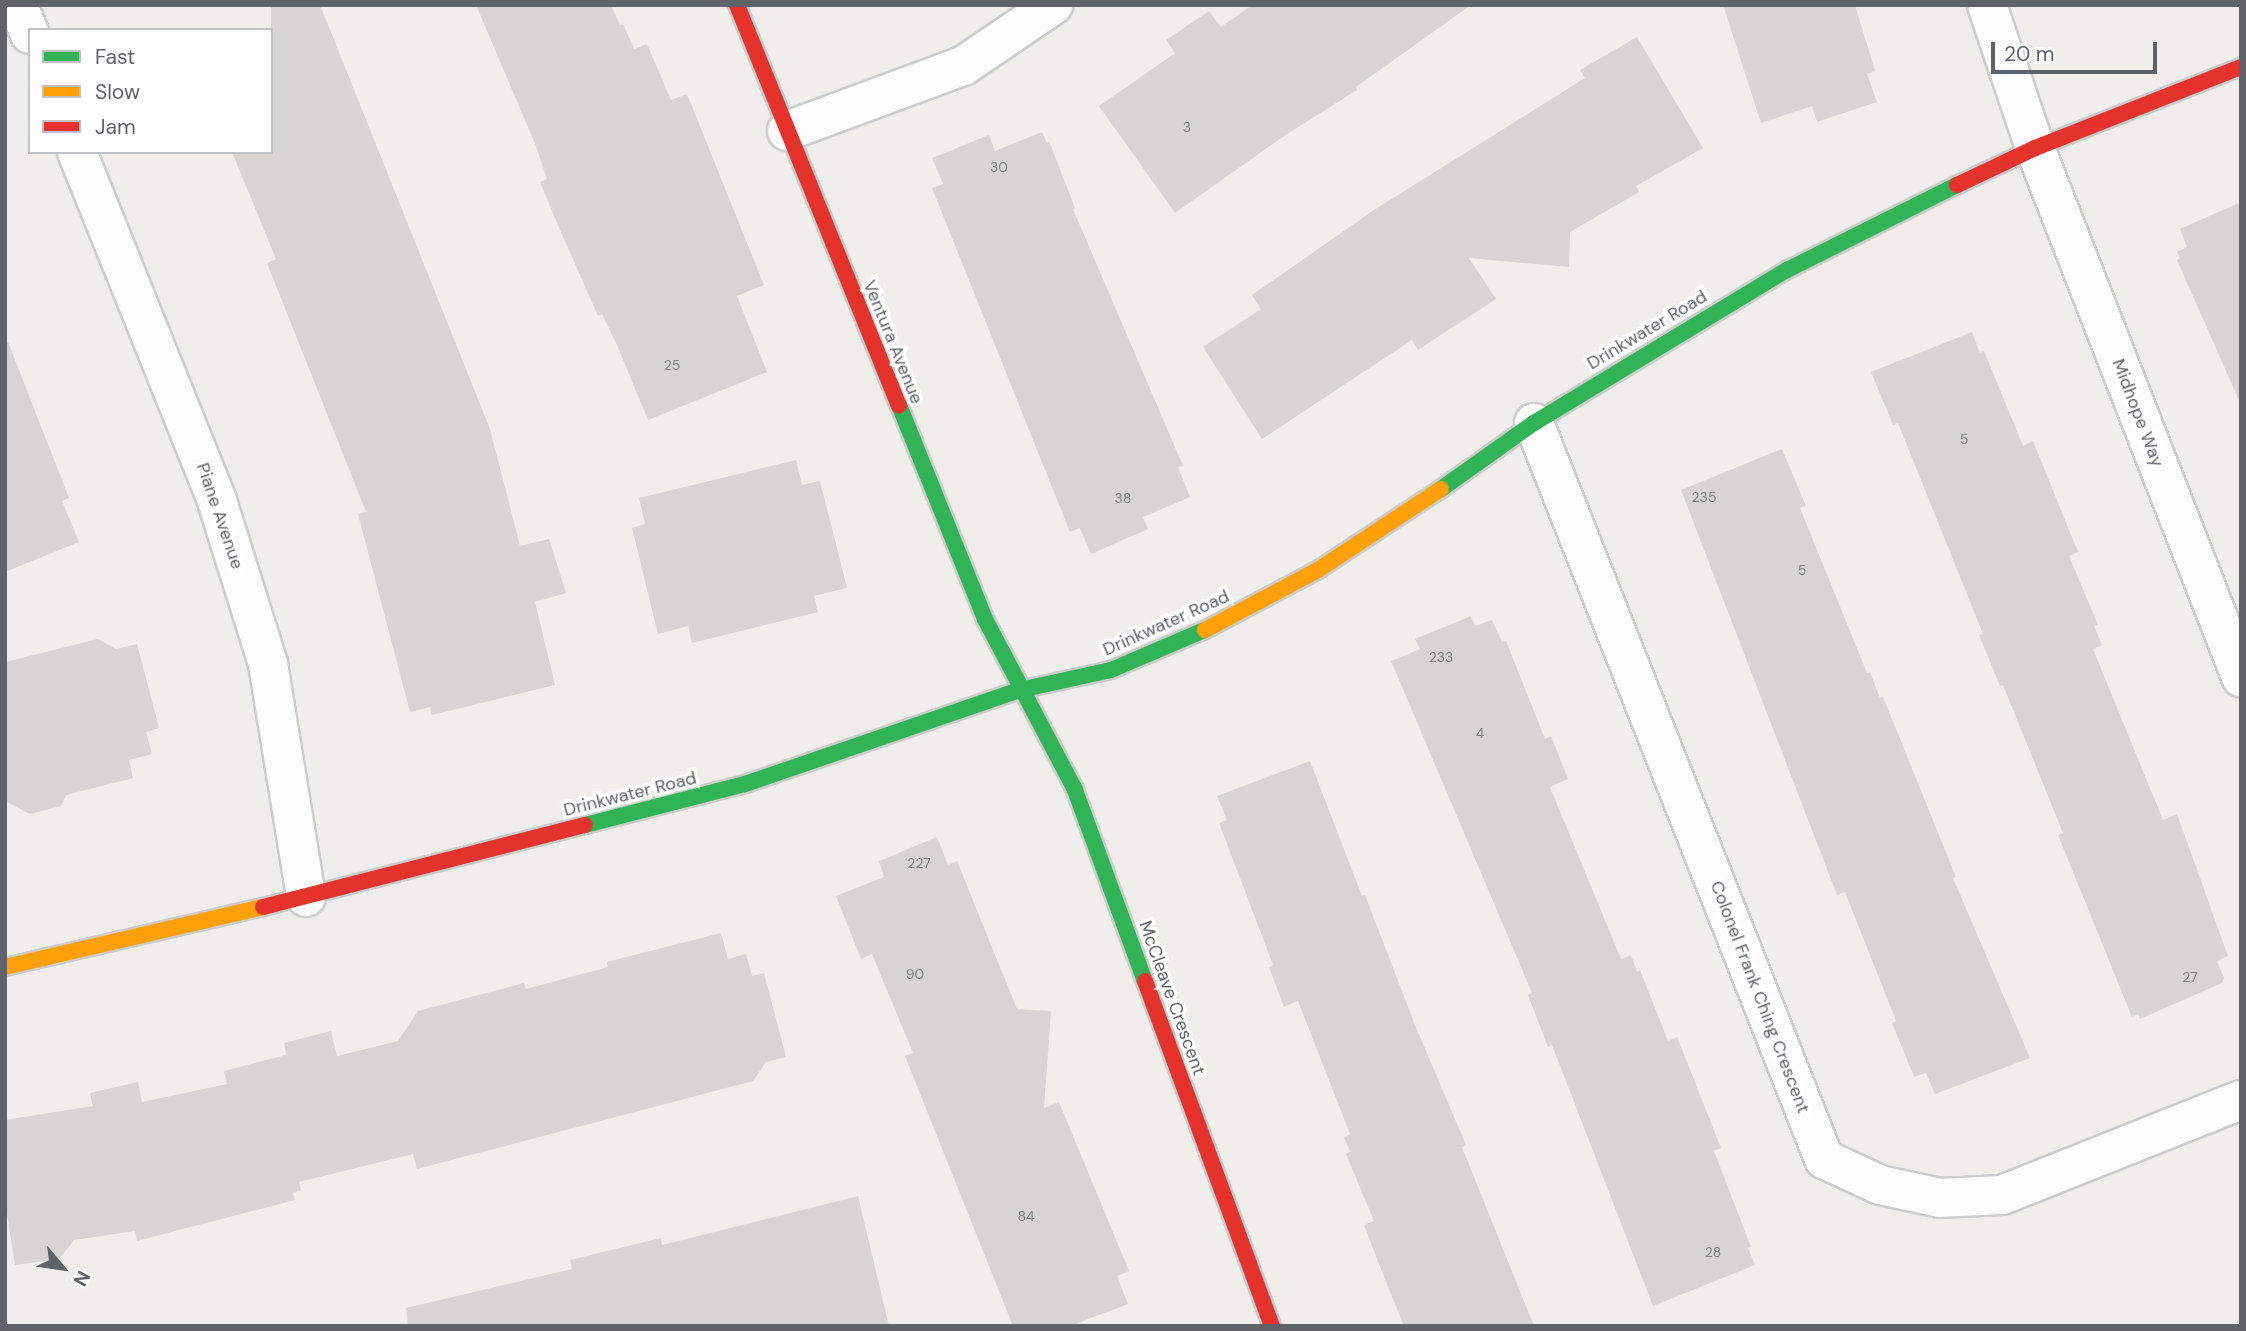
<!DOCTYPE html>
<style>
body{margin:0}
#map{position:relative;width:2246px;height:1331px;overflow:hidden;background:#efeeea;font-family:"DM Sans",sans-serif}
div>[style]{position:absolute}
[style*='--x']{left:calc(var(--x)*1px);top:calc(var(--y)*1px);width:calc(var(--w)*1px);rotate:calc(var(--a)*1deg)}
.building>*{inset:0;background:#d6d5d3}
.roads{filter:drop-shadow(2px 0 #cbcccc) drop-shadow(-2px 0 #cbcccc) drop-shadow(0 2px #cbcccc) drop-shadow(0 -2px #cbcccc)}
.street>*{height:38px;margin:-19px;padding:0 19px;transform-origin:19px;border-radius:19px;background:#fdfcfc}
.fast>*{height:16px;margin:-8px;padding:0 8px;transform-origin:8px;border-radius:8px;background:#30b455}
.slow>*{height:16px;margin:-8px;padding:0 8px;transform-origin:8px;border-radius:8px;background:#ff9f0a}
.jam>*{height:16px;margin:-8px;padding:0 8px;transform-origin:8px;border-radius:8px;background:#e5322d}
span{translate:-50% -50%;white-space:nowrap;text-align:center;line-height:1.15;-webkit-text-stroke:7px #fff;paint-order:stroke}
.number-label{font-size:14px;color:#7e8184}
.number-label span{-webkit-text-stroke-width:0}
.street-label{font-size:18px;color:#5f6368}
.frame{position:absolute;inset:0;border:7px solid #5f6368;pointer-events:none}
.legend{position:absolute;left:28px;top:28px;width:245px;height:126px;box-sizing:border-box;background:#fff;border:2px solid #bfc1c3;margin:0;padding:9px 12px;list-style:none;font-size:21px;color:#5f6368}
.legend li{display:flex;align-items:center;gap:14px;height:35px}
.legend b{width:35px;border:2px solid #bfc1c3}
.north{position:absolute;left:28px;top:1233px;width:70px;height:70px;-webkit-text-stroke:5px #fff;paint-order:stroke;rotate:119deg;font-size:19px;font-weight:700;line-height:28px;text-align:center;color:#5f6368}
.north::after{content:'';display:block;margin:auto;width:24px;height:32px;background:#5f6368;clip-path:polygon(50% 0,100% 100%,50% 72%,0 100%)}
.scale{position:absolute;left:1991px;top:42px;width:166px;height:32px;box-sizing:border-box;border:4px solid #5f6368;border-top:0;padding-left:9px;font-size:21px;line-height:24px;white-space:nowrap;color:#5f6368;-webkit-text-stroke:5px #fff;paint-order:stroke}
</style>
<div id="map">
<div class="building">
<i style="clip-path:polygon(271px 5px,320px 5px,490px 429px,520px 546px,549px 539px,566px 593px,535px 602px,555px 685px,432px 715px,430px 707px,410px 712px,358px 514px,366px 512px,267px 263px,276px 259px,232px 152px,271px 152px)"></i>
<i style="clip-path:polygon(476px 5px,611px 5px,620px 25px,623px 24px,634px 49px,647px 44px,671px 100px,687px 94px,764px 285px,737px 296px,767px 372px,648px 420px,617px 345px,602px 314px,598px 316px,557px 223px,540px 182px,547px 179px,536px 146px)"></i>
<i style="clip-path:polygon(1252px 5px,1471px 5px,1356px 87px,1357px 90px,1287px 134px,1175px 213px,1099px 106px,1175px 53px,1166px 40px,1209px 11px,1221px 27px)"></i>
<i style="clip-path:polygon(1723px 5px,1855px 5px,1875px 71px,1867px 74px,1877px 102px,1817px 122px,1812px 106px,1761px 123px)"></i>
<i style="clip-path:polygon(1637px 37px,1703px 148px,1636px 186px,1639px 192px,1570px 232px,1569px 267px,1469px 258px,1496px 299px,1418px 350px,1412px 340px,1262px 439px,1203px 347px,1261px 309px,1252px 295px,1374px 210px,1585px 78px,1580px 70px)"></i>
<i style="clip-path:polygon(1042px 132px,1047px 143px,1049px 141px,1075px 208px,1073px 209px,1183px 466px,1178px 467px,1190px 497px,1143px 517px,1148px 529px,1091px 554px,1080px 528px,1070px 532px,932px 188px,943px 184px,932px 158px,989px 135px,995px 151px)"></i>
<i style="clip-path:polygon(2241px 202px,2241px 405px,2177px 260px,2180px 258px,2177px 252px,2187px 247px,2180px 229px)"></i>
<i style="clip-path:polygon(1972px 332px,1980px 353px,1984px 351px,2023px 446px,2033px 441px,2078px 552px,2069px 556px,2098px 625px,2094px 626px,2102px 645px,2093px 649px,2163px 820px,2177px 814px,2228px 956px,2217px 961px,2224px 978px,2222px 983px,2140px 1019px,2138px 1014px,2132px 1017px,2058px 835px,2063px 833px,2003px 685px,2000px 686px,1979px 635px,1983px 634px,1898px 423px,1893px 425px,1871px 372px)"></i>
<i style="clip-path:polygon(5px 342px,8px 342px,69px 498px,62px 501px,79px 542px,5px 572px)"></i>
<i style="clip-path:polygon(1782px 449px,1806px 506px,1800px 508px,1867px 673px,1870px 672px,1880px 698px,1883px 697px,1956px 877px,1953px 878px,2030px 1058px,1935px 1094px,1926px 1073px,1914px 1077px,1892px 1023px,1896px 1021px,1845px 892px,1837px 895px,1681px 490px)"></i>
<i style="clip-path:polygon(796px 460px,802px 485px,820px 481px,847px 588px,814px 596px,818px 612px,692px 643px,688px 626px,658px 634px,632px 528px,645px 524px,639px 498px)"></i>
<i style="clip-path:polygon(1471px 616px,1475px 626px,1492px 620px,1502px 642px,1506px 641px,1545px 739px,1551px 736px,1568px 779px,1550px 787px,1621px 959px,1631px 955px,1637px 972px,1640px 970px,1668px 1041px,1677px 1037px,1721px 1148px,1714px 1151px,1751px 1247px,1748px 1248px,1755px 1265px,1653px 1306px,1552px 1045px,1548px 1047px,1528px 995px,1532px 993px,1391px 661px,1420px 649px,1415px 639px)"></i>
<i style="clip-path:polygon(98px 639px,116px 649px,137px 644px,159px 728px,146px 732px,152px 754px,129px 760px,133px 778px,66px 795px,61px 806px,30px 814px,5px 801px,5px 662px)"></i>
<i style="clip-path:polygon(1310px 761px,1362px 896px,1365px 895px,1415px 1025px,1466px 1145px,1462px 1147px,1534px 1326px,1404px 1326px,1382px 1272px,1364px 1225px,1374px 1221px,1346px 1154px,1350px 1152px,1344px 1137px,1350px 1134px,1298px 1001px,1284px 1007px,1269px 967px,1273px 965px,1219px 823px,1227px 820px,1217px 796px)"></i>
<i style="clip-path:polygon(937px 837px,948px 865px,957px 861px,1017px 1009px,1051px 1011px,1044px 1108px,1059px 1102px,1129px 1271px,1117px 1276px,1128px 1304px,1070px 1326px,1013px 1326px,905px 1056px,913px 1053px,872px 954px,861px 959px,836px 896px,884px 877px,879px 861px)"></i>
<i style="clip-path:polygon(721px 933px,728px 959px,746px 954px,752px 976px,764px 973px,786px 1057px,766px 1062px,753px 1081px,417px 1169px,413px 1154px,299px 1182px,301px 1190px,293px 1193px,295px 1200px,137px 1241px,135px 1231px,74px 1240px,59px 1259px,15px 1265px,5px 1201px,5px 1120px,93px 1106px,90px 1093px,138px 1082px,142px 1102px,227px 1084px,224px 1071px,286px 1055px,284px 1043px,331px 1031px,337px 1056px,398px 1041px,418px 1011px,524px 983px,526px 989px,608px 967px,607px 962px)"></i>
<i style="clip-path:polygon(858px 1196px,889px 1326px,408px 1326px,406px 1308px,572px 1269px,570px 1260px,661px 1238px,662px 1245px)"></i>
</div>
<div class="roads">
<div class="street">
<i style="--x:18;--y:5;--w:31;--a:68"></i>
<i style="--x:1987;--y:5;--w:151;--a:71.4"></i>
<i style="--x:2035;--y:148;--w:568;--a:68.72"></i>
<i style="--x:787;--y:131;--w:188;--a:-20.3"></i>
<i style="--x:963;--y:66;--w:109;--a:-34.1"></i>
<i style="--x:77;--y:152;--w:376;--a:68.1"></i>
<i style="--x:217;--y:501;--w:171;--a:72.6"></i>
<i style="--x:268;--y:664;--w:236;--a:80.7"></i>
<i style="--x:1534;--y:423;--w:791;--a:68.49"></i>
<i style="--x:1824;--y:1159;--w:62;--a:24.9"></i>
<i style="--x:1880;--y:1185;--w:61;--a:12.2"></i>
<i style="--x:1940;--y:1198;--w:62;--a:-2.8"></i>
<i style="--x:2002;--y:1195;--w:257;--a:-21.7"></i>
</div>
<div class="fast">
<i style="--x:899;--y:405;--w:231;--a:68.1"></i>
<i style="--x:985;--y:619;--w:193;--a:62.2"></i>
<i style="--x:1075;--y:790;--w:203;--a:69.9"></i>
<i style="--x:1441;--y:489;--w:114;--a:-35.4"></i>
<i style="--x:1534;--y:423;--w:296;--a:-31.2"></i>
<i style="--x:1787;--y:270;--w:190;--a:-26.6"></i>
<i style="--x:585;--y:825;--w:165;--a:-14.4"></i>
<i style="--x:745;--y:784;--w:291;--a:-18.9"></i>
<i style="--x:1020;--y:690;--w:93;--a:-12.4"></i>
<i style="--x:1111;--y:670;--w:102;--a:-23.1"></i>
</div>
<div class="slow">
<i style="--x:1205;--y:630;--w:128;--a:-28"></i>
<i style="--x:1318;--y:570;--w:147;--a:-33.4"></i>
<i style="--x:5;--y:967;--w:265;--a:-13.1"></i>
</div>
<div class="jam">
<i style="--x:737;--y:5;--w:432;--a:68"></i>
<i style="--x:1957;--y:185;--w:86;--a:-25.4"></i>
<i style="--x:2035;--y:148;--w:221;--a:-21.5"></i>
<i style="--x:263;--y:907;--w:332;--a:-14.3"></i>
<i style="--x:1145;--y:981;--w:368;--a:69.8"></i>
</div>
</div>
<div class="number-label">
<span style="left:1187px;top:127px">3</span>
<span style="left:999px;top:167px">30</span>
<span style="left:672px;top:365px">25</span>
<span style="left:1964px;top:439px">5</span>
<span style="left:1704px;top:497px">235</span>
<span style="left:1123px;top:498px">38</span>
<span style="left:1802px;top:570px">5</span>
<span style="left:1441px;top:657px">233</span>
<span style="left:1480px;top:733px">4</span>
<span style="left:919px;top:863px">227</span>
<span style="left:915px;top:974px">90</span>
<span style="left:2190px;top:977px">27</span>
<span style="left:1026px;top:1216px">84</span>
<span style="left:1713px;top:1252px">28</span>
</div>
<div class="street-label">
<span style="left:1647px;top:330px;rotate:-31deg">Drinkwater Road</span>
<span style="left:893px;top:342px;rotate:68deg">Ventura Avenue</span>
<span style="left:2138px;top:413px;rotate:69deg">Midhope Way</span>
<span style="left:220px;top:516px;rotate:71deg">Piane Avenue</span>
<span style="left:1166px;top:623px;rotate:-24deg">Drinkwater Road</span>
<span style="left:630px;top:794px;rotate:-14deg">Drinkwater Road</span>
<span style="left:1760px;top:997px;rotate:69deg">Colonel Frank Ching Crescent</span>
<span style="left:1172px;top:998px;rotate:70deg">McCleave Crescent</span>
</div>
<div class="frame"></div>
<ul class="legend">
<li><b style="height:9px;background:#30b455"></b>Fast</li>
<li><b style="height:9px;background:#ff9f0a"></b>Slow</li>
<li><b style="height:9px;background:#e5322d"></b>Jam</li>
</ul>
<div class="north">N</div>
<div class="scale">20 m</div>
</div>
